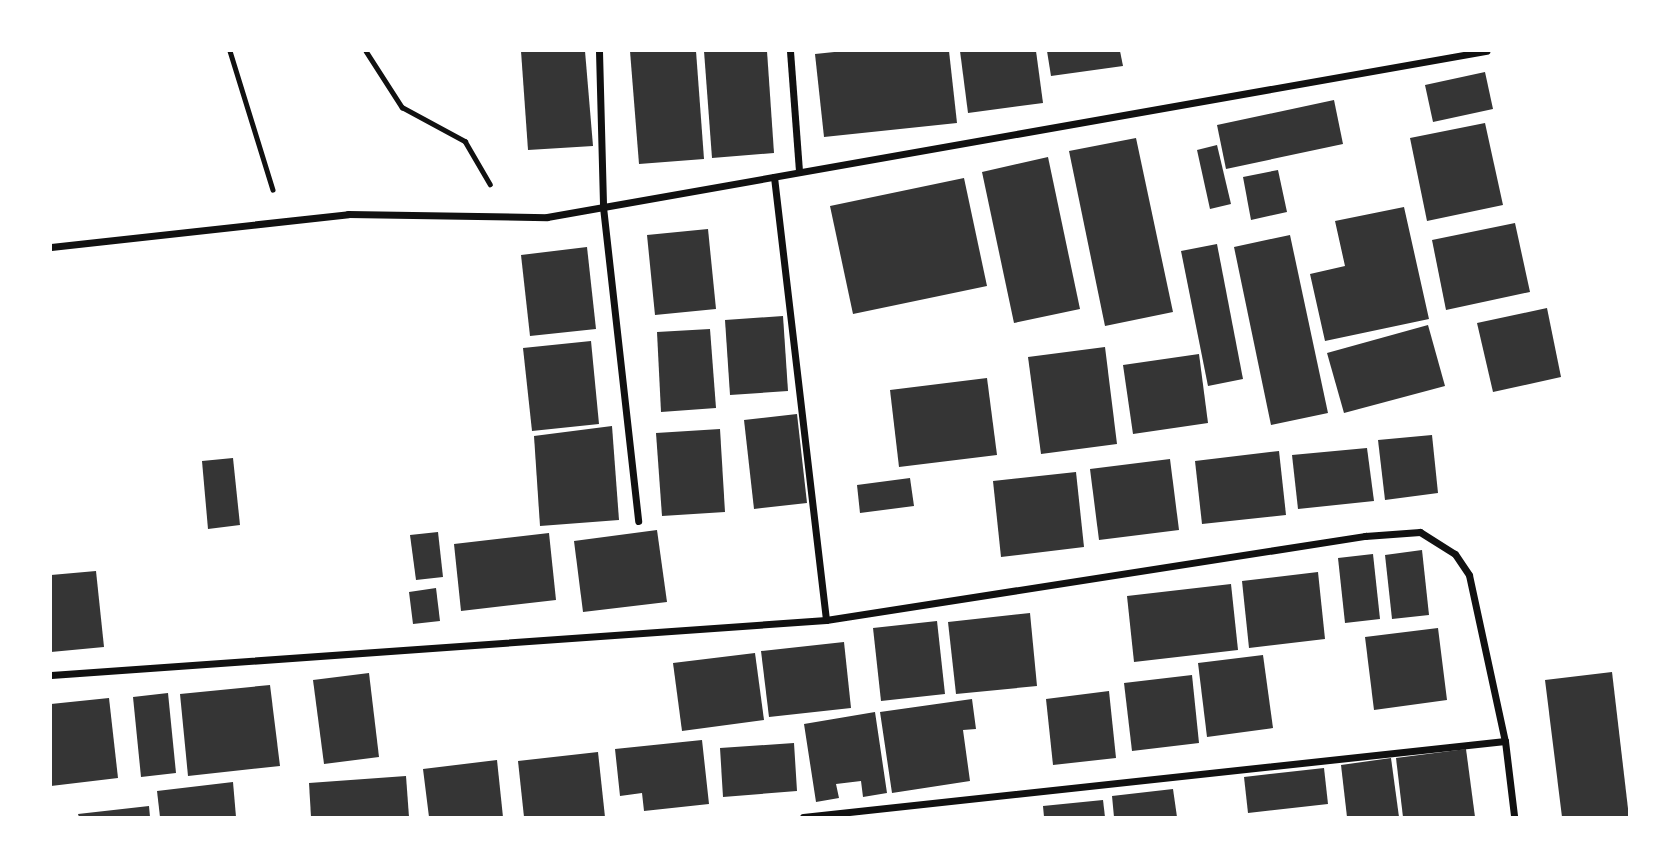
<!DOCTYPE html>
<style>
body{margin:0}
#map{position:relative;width:1680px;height:868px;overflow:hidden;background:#fff;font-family:"Open Sans",sans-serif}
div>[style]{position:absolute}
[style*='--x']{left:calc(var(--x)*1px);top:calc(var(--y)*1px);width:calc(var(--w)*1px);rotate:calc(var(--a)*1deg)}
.building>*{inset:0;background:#353535}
.path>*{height:4.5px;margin:-2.25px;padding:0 2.25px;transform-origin:2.25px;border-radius:2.25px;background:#111}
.minor>*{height:7px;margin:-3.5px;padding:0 3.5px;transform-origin:3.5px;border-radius:3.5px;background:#111}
span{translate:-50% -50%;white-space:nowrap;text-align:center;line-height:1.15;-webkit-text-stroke:7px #fff;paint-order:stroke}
.frame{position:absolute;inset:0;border:52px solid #fff;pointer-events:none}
</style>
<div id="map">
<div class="building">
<i style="clip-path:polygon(521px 51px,585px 51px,593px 146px,528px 150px)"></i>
<i style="clip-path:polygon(630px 51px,696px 51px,704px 159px,639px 164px)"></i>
<i style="clip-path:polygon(704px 51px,767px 51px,774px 153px,712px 158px)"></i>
<i style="clip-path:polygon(844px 51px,949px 51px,957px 123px,824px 137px,815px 54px)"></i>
<i style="clip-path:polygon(960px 51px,1036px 51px,1043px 103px,968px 113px)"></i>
<i style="clip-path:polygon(1047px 51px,1120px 51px,1123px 66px,1051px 76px)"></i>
<i style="clip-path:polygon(1485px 72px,1493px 109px,1433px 122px,1425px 85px)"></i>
<i style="clip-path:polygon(1334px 100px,1343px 144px,1226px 169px,1217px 125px)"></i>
<i style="clip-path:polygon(1485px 123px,1503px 205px,1427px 221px,1410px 138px)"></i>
<i style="clip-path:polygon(1136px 138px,1173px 312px,1105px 326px,1069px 151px)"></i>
<i style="clip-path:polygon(1217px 145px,1231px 204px,1210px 209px,1197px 150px)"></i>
<i style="clip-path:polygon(1048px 157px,1080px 309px,1014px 323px,982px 172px)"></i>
<i style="clip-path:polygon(1278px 170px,1287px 212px,1251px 220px,1243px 177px)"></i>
<i style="clip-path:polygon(964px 178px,987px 286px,853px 314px,830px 206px)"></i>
<i style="clip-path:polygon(1404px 207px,1429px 319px,1325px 341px,1310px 274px,1345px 266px,1335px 221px)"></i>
<i style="clip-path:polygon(1515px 223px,1530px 292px,1446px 310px,1432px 240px)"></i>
<i style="clip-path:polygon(708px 229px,716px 309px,655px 315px,647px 235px)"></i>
<i style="clip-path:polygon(1290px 235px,1328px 413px,1271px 425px,1234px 247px)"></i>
<i style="clip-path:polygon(1217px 244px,1243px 379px,1208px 386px,1181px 251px)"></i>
<i style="clip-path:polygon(587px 247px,596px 329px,530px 336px,521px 255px)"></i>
<i style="clip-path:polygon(1547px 308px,1561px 377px,1493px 392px,1477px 323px)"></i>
<i style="clip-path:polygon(783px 316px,788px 391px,730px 395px,725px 320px)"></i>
<i style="clip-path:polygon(1428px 325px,1445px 386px,1344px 413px,1327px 353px)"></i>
<i style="clip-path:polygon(710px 329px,716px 408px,661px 412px,657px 332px)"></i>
<i style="clip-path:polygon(591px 341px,599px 424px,532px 431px,523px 348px)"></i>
<i style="clip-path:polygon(1105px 347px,1117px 444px,1041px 454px,1028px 357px)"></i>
<i style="clip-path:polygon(1199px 354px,1208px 423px,1133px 434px,1123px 365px)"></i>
<i style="clip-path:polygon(987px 378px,997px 455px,899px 467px,890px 390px)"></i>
<i style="clip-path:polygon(797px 414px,807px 503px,754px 509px,744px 420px)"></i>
<i style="clip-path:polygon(612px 426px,619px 520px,540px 526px,534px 436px)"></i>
<i style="clip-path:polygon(720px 429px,725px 512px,662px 516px,656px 433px)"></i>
<i style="clip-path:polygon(1432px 435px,1438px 493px,1385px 500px,1378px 440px)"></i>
<i style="clip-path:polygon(1367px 448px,1374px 501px,1298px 509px,1292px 455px)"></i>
<i style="clip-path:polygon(1279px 451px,1286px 515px,1202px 524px,1195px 461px)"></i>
<i style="clip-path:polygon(233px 458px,240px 525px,208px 529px,202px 461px)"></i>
<i style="clip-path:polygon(1170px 459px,1179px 530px,1099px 540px,1090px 469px)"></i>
<i style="clip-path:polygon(1076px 472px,1084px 547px,1001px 557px,993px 481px)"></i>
<i style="clip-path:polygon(910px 478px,914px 506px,860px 513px,857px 485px)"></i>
<i style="clip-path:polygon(657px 530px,667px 602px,583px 612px,574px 541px)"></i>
<i style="clip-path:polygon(438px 532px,443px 577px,416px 580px,410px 535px)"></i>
<i style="clip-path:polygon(549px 533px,556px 600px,461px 611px,454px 544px)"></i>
<i style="clip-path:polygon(1422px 550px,1429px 615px,1392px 619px,1385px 555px)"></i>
<i style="clip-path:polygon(1373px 554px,1380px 619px,1345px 623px,1338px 558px)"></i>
<i style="clip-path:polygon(96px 571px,104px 647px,51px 652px,51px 575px)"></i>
<i style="clip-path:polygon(1318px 572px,1325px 639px,1249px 648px,1242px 581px)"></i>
<i style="clip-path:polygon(1231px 584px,1238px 650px,1134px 662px,1127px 596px)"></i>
<i style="clip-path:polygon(436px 588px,440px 621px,413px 624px,409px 592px)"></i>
<i style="clip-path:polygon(1030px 613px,1037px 686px,956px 694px,948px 622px)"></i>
<i style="clip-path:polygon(937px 621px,945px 694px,881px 701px,873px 628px)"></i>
<i style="clip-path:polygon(1438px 628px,1447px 700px,1374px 710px,1365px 637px)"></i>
<i style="clip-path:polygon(844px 642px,851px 708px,769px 717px,761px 651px)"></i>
<i style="clip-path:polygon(755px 653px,764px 720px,682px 731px,673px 663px)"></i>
<i style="clip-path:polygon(1263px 655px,1273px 728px,1207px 737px,1198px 663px)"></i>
<i style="clip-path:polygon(1612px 672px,1629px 817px,1562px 817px,1545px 680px)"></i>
<i style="clip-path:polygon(369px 673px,379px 757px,324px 764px,313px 680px)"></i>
<i style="clip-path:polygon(1192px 675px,1199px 743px,1132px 751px,1124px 683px)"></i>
<i style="clip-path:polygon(270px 685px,280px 766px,188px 776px,180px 694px)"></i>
<i style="clip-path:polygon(1109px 691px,1116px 758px,1053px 765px,1046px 699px)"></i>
<i style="clip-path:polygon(168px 693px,176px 773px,141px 777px,133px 697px)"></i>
<i style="clip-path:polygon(109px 698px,118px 778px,51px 786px,51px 704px)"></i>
<i style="clip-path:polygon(972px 699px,976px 729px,963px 730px,970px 781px,892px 793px,880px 712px)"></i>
<i style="clip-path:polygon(875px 712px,887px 793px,863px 797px,861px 781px,836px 784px,839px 798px,816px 802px,804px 724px)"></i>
<i style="clip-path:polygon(702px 740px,709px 804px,644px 811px,642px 793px,620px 796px,615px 749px)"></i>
<i style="clip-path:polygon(794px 743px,797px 791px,723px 797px,720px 748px)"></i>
<i style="clip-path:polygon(1466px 749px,1475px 817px,1403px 817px,1396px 758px)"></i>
<i style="clip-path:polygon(598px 752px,605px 817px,524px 817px,518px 761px)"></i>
<i style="clip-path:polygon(1391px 758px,1399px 817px,1347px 817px,1341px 765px)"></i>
<i style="clip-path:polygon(497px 760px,503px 817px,429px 817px,423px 769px)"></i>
<i style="clip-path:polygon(1324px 768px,1328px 804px,1248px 813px,1244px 777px)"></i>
<i style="clip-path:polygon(406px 776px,409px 817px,311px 817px,309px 783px)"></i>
<i style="clip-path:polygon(233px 782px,236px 817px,160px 817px,157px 791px)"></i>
<i style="clip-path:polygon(1173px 789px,1177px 817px,1114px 817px,1112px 796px)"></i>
<i style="clip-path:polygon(1103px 800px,1105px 817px,1044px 817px,1043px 806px)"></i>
<i style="clip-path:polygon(149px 806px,150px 817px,79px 817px,78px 814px)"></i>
</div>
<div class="path">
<i style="--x:230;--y:51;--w:145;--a:72.8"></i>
<i style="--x:366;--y:51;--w:67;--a:57.3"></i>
<i style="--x:402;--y:107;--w:72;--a:28.4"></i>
<i style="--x:465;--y:141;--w:50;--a:59.8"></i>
</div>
<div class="minor">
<i style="--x:599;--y:51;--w:156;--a:88.5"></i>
<i style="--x:603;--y:207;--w:316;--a:83.6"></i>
<i style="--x:790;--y:51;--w:120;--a:85.7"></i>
<i style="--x:774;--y:177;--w:446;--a:83.3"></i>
<i style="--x:51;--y:247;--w:299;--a:-6.3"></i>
<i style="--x:348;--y:214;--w:199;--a:0.9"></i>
<i style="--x:547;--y:217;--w:954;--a:-10.03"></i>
<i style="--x:51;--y:675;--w:777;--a:-4.06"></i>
<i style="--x:826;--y:620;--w:546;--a:-8.86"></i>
<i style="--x:1365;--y:536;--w:55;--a:-4.2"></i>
<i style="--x:1420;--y:532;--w:41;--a:32.2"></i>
<i style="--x:1455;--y:554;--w:25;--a:56"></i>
<i style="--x:1469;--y:575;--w:170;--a:77.8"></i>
<i style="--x:1505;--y:741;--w:706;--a:173.82"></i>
<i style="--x:1505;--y:741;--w:75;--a:83.1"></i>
</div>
<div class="frame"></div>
</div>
